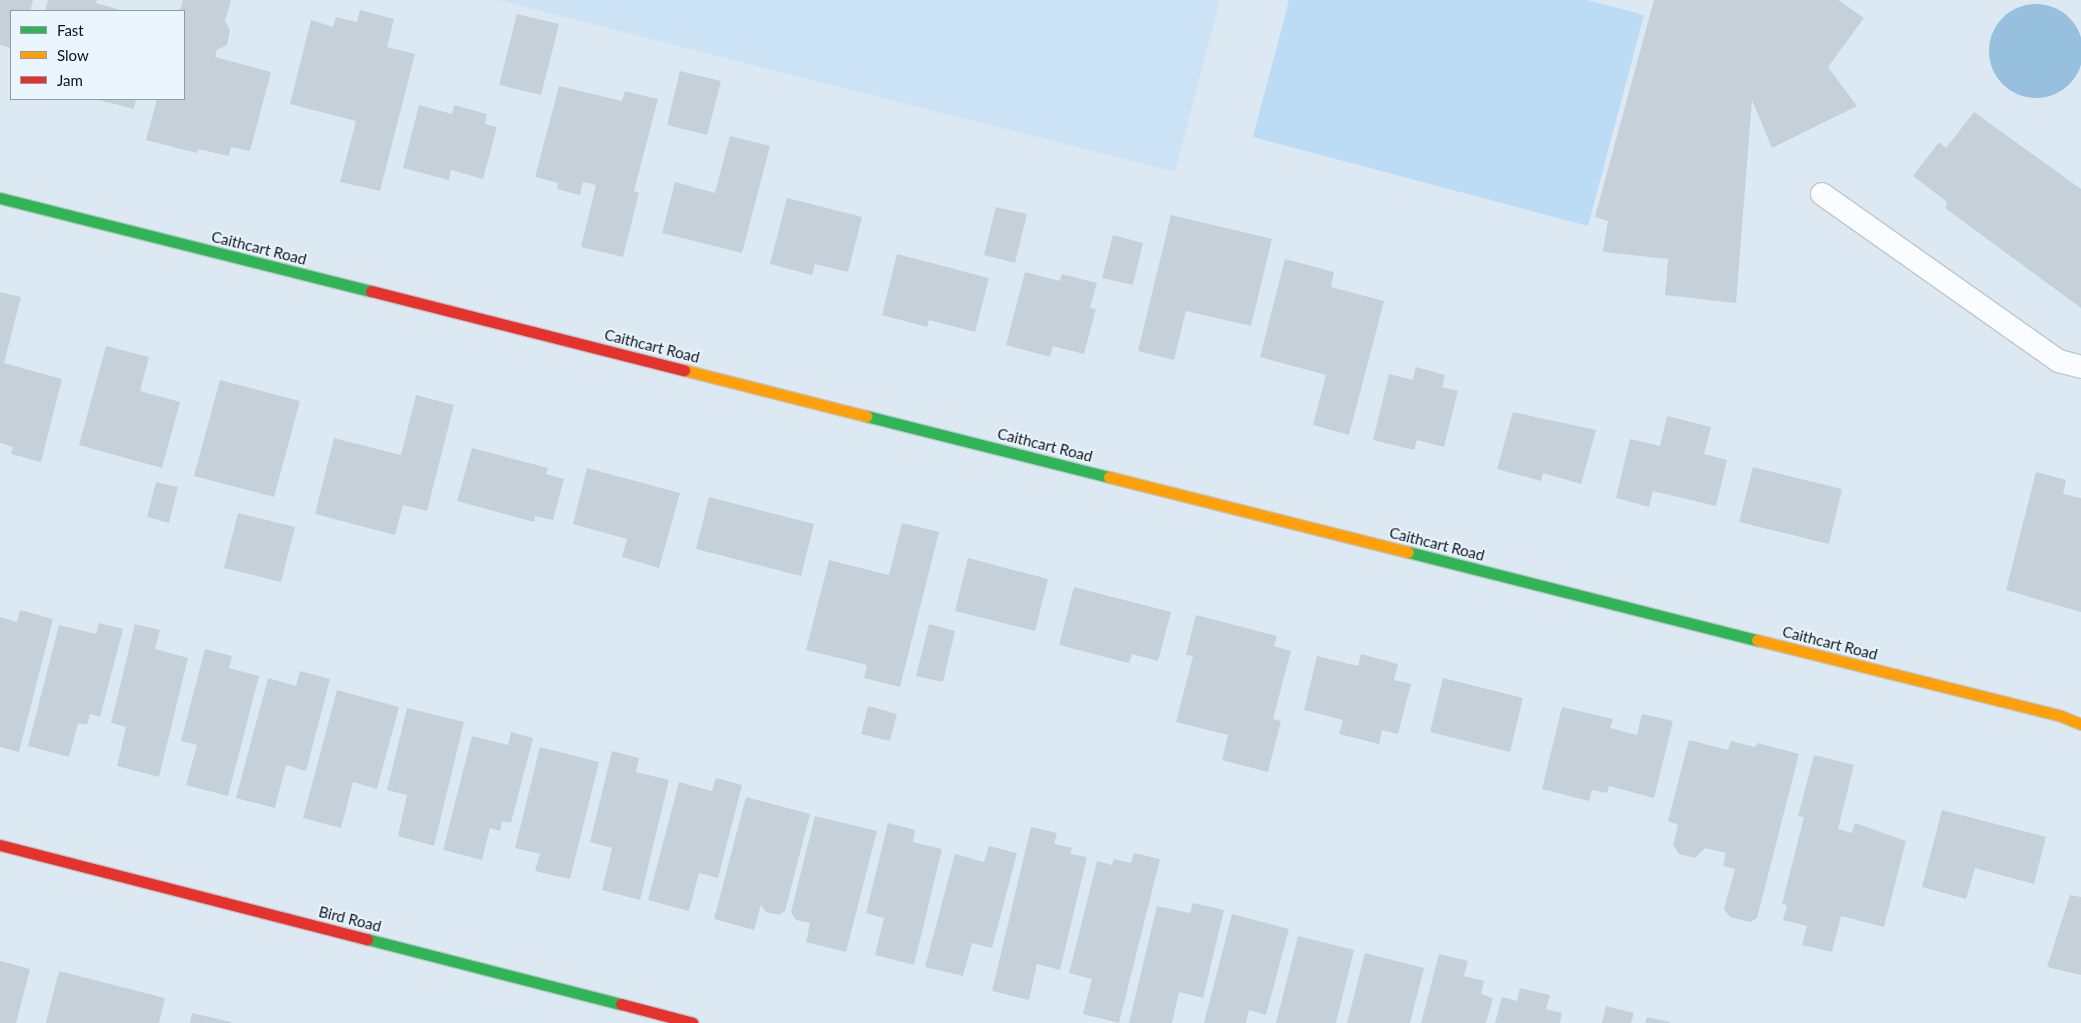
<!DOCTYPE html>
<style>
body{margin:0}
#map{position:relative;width:2081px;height:1023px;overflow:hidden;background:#dce9f3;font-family:Lato,sans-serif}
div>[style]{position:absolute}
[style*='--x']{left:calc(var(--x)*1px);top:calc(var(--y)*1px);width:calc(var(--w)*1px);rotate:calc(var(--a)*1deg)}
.built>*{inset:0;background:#cce3f5}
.green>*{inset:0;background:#bcdbf4}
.water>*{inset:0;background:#97c0de}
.round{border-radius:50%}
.building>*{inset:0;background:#c6d0d8}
.roads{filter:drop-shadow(1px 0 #bdc7ce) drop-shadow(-1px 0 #bdc7ce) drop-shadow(0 1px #bdc7ce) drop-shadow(0 -1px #bdc7ce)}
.lane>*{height:22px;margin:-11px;padding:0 11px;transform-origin:11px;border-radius:11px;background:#fafcfd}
.fast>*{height:11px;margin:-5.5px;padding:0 5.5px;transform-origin:5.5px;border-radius:5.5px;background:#30b455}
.slow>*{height:11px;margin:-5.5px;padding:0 5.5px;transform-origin:5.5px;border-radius:5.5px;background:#ff9f0a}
.jam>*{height:11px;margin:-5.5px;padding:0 5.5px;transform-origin:5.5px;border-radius:5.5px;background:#e5322d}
span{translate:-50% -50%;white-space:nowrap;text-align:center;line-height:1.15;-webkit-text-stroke:4px #ebf5fd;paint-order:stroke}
.street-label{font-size:15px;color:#0b131a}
.legend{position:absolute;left:10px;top:10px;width:175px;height:90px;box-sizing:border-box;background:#ebf5fd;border:1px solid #919ba2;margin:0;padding:6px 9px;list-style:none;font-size:15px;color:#0b131a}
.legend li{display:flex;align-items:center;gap:10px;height:25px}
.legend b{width:25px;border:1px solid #919ba2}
</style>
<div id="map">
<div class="built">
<i style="clip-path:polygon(497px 0,1220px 0,1175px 172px)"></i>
</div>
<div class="green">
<i style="clip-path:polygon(1289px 0,1587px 0,1644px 15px,1588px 226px,1253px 137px)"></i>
</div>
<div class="water">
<i class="round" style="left:1989px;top:4px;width:94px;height:94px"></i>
</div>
<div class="building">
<i style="clip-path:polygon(0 0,33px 0,30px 11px,11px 11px,11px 48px,0 45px)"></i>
<i style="clip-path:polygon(48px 0,97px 0,96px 3px,124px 11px,45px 11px)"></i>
<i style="clip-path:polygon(183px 0,231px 0,225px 21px,230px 30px,227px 45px,217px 50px,215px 57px,271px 72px,250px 151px,231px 147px,229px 156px,198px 149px,197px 153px,146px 140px,157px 99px,184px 99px,184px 11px,180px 11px)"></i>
<i style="clip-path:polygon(1654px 0,1838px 0,1864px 18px,1828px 67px,1857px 106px,1772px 148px,1752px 100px,1736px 303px,1665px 295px,1668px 259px,1603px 252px,1608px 221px,1595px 217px)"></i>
<i style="clip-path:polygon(360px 10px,394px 19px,387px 47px,415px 54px,380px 191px,340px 182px,356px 121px,290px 104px,311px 20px,333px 27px,336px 17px,357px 22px)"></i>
<i style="clip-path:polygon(517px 14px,559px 24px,541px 95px,499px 85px)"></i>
<i style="clip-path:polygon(680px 71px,721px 81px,707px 135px,667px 125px)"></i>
<i style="clip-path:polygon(559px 86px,622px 101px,625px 91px,658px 99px,634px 191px,639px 193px,623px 257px,581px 247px,596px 185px,583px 182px,580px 195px,557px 189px,558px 183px,535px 177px)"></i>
<i style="clip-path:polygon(95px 99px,136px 99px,134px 109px)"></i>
<i style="clip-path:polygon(419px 105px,452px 114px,454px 105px,487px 114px,485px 124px,497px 127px,483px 179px,451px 170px,449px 180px,403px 168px)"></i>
<i style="clip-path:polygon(1974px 112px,2081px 189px,2081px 308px,1945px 208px,1947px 202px,1913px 176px,1939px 142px,1946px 148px)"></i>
<i style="clip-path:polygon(730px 136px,770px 146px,742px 253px,662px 233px,675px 182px,715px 193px)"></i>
<i style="clip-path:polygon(787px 198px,862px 217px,848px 272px,815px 264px,812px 275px,770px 264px)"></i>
<i style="clip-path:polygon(996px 207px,1027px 214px,1015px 263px,984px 255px)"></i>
<i style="clip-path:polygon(1171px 215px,1272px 239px,1251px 326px,1186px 311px,1174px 360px,1138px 351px)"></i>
<i style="clip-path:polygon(1113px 235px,1143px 243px,1133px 285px,1102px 278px)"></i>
<i style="clip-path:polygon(897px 254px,989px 278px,975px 332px,929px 320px,927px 327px,882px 315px)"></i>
<i style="clip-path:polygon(1285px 259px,1334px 272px,1331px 287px,1384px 301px,1349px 435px,1313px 425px,1326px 375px,1260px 357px)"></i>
<i style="clip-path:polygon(1025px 272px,1060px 281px,1062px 274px,1097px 283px,1090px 308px,1096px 309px,1084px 354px,1053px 346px,1050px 357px,1006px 345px)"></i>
<i style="clip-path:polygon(0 292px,21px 297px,4px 363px,62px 379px,41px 462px,11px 454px,13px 447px,0 443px)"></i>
<i style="clip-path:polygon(106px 346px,149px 357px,140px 391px,180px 402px,162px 468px,79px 445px)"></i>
<i style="clip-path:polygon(1416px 367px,1445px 375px,1442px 387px,1458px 391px,1444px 447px,1417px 440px,1414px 450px,1373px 440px,1389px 374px,1413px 380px)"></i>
<i style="clip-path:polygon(220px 380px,300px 401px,274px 497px,194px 476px)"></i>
<i style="clip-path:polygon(416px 395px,454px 405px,427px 511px,403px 505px,395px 535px,315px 514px,334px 438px,401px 455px)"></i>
<i style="clip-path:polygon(1513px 412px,1596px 430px,1581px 484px,1543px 473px,1541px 481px,1497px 469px)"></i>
<i style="clip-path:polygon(1667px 416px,1711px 427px,1704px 454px,1727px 460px,1716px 506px,1653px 491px,1649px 507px,1616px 498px,1630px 439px,1660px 446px)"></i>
<i style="clip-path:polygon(472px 448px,548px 468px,546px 474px,564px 479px,553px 520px,535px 516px,534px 522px,457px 501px)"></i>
<i style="clip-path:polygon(1753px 467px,1842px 489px,1829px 544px,1739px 522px)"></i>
<i style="clip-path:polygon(587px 468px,680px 493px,659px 568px,622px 557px,627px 539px,573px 524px)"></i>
<i style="clip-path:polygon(2036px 472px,2066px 480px,2063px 494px,2081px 498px,2081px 612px,2006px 590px)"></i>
<i style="clip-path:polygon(156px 482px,178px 487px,169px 523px,147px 517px)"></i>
<i style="clip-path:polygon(709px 497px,814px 524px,801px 576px,696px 549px)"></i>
<i style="clip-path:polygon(238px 513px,295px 527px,281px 582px,224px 568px)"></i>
<i style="clip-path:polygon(902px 523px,939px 532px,900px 687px,864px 678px,867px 665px,806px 650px,829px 560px,889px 575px)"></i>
<i style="clip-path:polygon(968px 558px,1048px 579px,1035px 631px,955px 611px)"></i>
<i style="clip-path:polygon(1074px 587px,1171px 612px,1158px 661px,1132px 654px,1129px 663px,1059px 645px)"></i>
<i style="clip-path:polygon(20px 610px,53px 619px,19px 752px,0 747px,0 617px,17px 622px)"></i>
<i style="clip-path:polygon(1196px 615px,1277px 636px,1274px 646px,1291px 651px,1273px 719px,1281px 721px,1268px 772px,1222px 760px,1228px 735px,1176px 722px,1193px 656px,1186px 655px)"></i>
<i style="clip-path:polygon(99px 623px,123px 629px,100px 717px,90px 714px,87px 725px,78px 723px,69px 757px,28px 746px,59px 625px,96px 634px)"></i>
<i style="clip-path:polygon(135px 624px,160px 630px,155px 649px,188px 658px,159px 777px,117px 766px,126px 727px,111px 723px)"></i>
<i style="clip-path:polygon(929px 624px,955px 631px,943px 682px,916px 676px)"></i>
<i style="clip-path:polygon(205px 649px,232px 656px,229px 668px,259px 676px,228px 796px,186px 785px,197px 745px,181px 741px)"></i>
<i style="clip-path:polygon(1361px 654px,1398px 664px,1394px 680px,1411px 684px,1398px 734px,1382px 730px,1379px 744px,1339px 734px,1343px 720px,1304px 710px,1317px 656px,1358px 666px)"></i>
<i style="clip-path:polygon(300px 671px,330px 679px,306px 771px,286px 765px,275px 808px,236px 798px,268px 678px,296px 686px)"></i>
<i style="clip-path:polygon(1443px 678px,1523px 698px,1510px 752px,1430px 732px)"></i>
<i style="clip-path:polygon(337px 690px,399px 707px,377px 789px,353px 782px,341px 828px,303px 818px)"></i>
<i style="clip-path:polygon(868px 706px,897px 714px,890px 741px,861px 734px)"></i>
<i style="clip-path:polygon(1562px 707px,1613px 719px,1610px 728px,1637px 735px,1642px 714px,1673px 721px,1654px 798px,1609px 786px,1607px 793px,1592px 790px,1589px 801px,1542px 789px)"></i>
<i style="clip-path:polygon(407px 708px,464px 722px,434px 846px,398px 836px,407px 795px,387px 790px)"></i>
<i style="clip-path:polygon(511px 732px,533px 738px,511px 823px,502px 821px,500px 831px,490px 828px,482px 860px,443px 850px,472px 736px,508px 745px)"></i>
<i style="clip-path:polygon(1689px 740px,1728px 750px,1731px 741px,1755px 747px,1758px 743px,1799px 754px,1757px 918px,1750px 922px,1730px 917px,1724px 909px,1735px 869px,1723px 866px,1726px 853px,1705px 848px,1695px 858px,1679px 854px,1673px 845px,1678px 825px,1668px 821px)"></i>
<i style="clip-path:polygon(540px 747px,599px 762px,570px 879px,535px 871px,540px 854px,515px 848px)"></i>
<i style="clip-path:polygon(612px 751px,639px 758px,636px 772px,669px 780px,640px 900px,602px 890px,612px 848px,590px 842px)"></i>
<i style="clip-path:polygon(1814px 755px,1854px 765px,1838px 829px,1852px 833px,1855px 823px,1906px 841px,1884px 927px,1841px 916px,1832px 952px,1802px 945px,1807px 926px,1783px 920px,1787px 905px,1782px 904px,1804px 817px,1798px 816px)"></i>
<i style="clip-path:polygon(716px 778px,742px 785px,718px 878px,699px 873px,689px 911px,648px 900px,679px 782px,712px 791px)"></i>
<i style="clip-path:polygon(746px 797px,810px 814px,785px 911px,779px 915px,766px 912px,761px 905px,754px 930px,714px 919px)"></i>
<i style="clip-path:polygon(1942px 810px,2046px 837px,2034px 884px,1975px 868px,1966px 899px,1922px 887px)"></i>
<i style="clip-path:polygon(815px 816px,877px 831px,846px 952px,806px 942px,810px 923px,796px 920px,791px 912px)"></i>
<i style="clip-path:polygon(888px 823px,915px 830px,913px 842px,942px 849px,914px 965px,875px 955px,884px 918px,866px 913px)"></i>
<i style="clip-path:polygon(1031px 827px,1057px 833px,1054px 844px,1072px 848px,1070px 854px,1087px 857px,1060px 970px,1037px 964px,1029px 1000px,992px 991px)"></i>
<i style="clip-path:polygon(989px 846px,1017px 853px,992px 948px,972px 943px,963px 976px,925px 967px,955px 854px,984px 862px)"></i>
<i style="clip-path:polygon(1134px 853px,1160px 859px,1119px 1023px,1083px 1014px,1092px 979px,1069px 973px,1097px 861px,1112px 865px,1114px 859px,1131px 863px)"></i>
<i style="clip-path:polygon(2070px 895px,2081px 897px,2081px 975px,2047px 967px)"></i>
<i style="clip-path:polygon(1193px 903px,1224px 910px,1203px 998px,1179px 992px,1172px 1023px,1129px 1023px,1157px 906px,1190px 913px)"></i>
<i style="clip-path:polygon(1232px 914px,1289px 929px,1266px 1015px,1249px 1010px,1246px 1023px,1204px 1023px)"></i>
<i style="clip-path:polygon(1298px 936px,1354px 950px,1336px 1023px,1276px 1023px)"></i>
<i style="clip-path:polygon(1365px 953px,1424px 968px,1410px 1023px,1347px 1023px)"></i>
<i style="clip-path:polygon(1439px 954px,1468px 961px,1464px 976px,1484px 981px,1481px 994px,1493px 998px,1486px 1023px,1421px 1023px)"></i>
<i style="clip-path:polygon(0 961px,30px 969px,16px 1023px,0 1023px)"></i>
<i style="clip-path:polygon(59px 971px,165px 998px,159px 1023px,46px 1023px)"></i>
<i style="clip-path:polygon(1520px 988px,1550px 995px,1546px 1009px,1562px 1013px,1560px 1023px,1495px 1023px,1502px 997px,1517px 1001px)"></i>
<i style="clip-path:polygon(1606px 1006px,1634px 1013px,1631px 1023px,1602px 1023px)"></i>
<i style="clip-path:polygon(192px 1013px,231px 1022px,231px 1023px,190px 1023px)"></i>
<i style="clip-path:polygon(1647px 1017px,1670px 1022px,1670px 1023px,1645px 1023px)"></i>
</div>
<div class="roads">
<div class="lane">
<i style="--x:1822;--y:194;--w:290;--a:35.2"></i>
<i style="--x:2059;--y:361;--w:23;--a:15"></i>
</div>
<div class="fast">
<i style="--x:0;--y:198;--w:382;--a:14.1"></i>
<i style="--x:866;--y:416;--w:251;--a:14.1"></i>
<i style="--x:1408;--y:552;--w:360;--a:14.2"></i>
<i style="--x:367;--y:939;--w:262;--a:14.4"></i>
</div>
<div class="slow">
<i style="--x:684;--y:370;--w:188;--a:14.2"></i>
<i style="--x:1109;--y:477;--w:308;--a:14.1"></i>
<i style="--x:1757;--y:640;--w:313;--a:14"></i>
<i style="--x:2061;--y:716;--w:22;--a:22"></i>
</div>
<div class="jam">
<i style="--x:371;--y:291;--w:323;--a:14.2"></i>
<i style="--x:0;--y:845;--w:379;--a:14.4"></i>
<i style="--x:621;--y:1004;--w:74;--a:14.8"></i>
</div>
</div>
<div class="street-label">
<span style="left:259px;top:248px;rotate:14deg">Caithcart Road</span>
<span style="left:652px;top:346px;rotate:14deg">Caithcart Road</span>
<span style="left:1045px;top:445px;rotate:14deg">Caithcart Road</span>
<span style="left:1437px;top:544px;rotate:14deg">Caithcart Road</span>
<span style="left:1830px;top:643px;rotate:14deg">Caithcart Road</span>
<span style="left:350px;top:919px;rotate:14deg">Bird Road</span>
</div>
<ul class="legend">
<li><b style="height:6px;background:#30b455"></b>Fast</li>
<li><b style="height:6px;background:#ff9f0a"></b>Slow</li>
<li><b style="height:6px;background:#e5322d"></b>Jam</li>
</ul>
</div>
